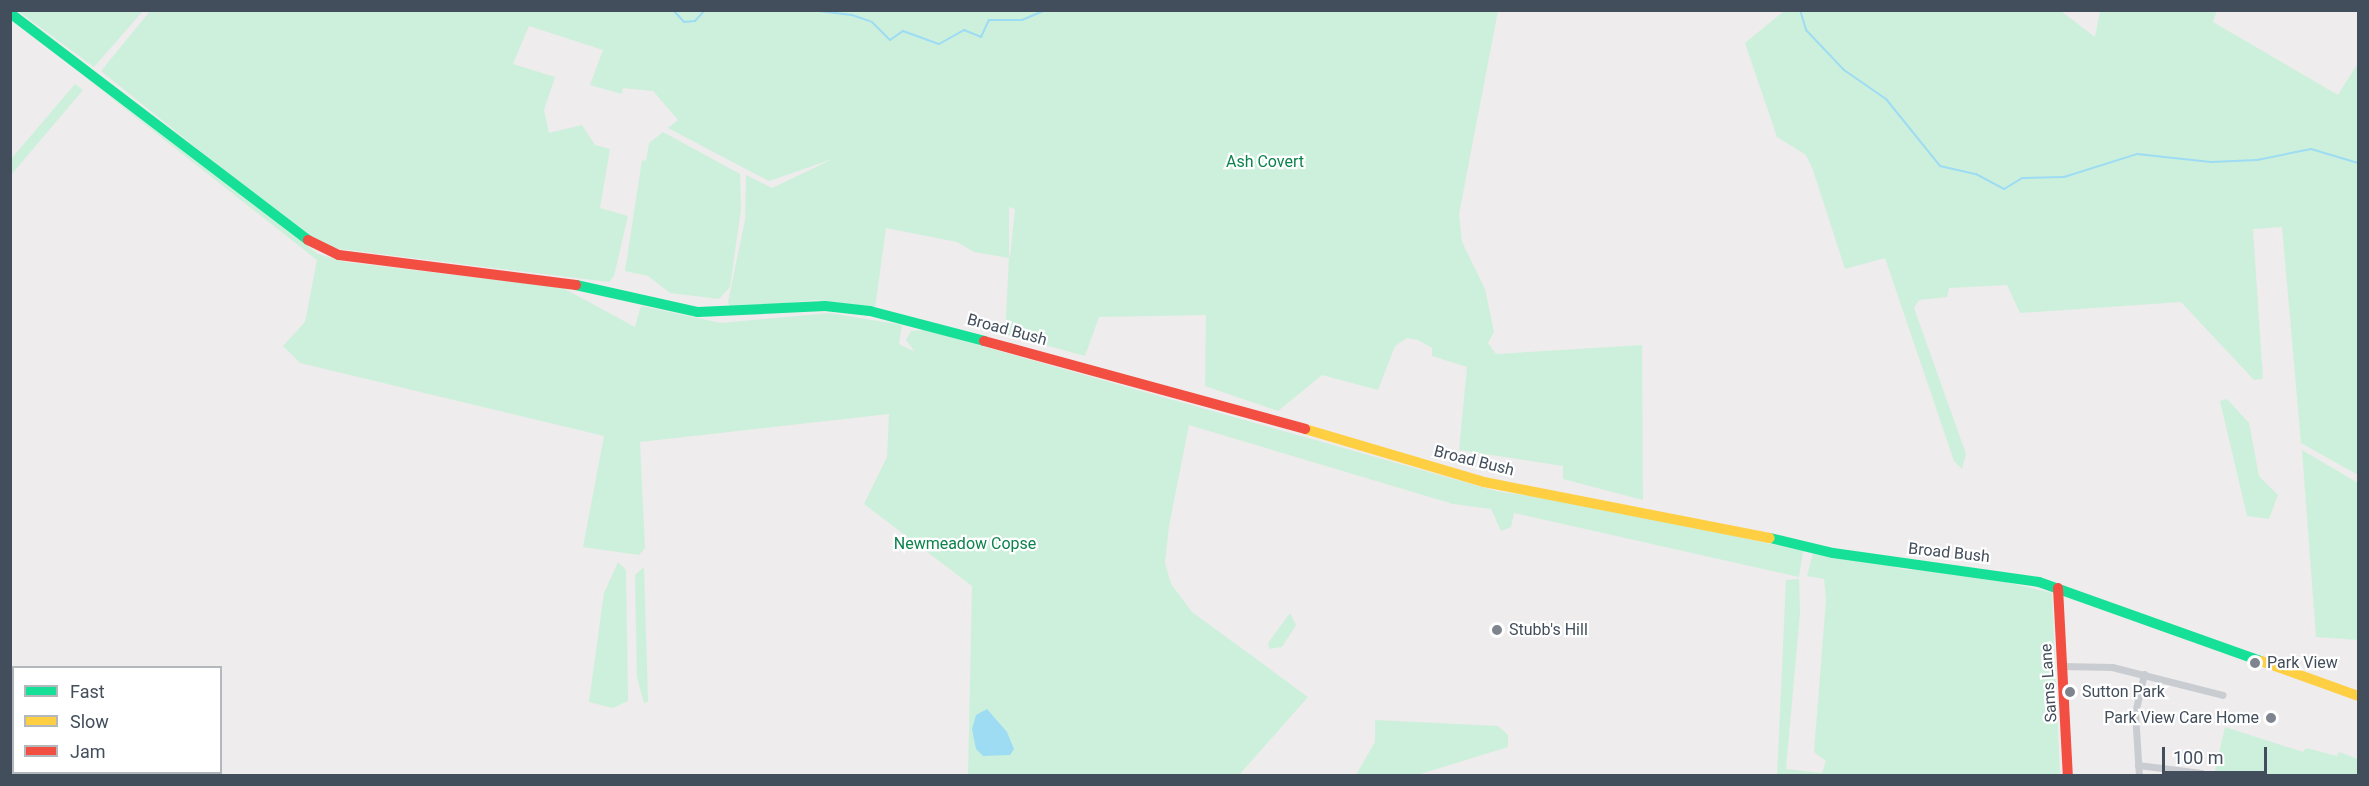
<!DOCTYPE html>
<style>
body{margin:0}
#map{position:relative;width:2369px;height:786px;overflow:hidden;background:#eeecec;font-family:Roboto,sans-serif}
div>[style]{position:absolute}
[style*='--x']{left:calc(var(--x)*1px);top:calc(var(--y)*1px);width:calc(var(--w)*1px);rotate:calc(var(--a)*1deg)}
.green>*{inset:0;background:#cdf0dc}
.water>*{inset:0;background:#9ddcf3}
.stream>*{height:2px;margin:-1px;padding:0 1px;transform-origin:1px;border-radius:1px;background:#9ddcf3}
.street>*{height:7px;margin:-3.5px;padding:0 3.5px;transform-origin:3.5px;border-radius:3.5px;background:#c9cdd1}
.fast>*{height:10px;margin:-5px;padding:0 5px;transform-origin:5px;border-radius:5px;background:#16e098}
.slow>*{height:10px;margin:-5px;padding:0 5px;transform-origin:5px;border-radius:5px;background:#ffcf43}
.jam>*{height:10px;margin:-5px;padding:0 5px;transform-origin:5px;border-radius:5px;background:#f24e42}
.dots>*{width:16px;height:16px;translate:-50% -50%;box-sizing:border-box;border:3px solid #fff;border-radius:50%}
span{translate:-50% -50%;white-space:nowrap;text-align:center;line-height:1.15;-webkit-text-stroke:4.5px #fff;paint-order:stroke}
.park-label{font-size:16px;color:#0c834d}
.street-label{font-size:16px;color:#424e5b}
.poi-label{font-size:16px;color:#424e5b}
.left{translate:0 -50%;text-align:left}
.right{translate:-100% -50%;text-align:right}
.frame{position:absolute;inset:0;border:12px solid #424e5b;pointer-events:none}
.legend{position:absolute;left:12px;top:666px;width:210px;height:108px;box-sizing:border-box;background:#fff;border:2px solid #b3b8bd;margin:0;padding:8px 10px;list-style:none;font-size:18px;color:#424e5b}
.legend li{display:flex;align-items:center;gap:12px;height:30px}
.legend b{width:30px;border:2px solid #b3b8bd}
.scale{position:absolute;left:2162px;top:747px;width:105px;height:27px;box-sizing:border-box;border:3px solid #424e5b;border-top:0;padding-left:8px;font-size:18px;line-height:21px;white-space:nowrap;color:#424e5b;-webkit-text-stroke:4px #fff;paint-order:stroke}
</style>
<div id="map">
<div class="green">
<i style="clip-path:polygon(evenodd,151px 10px,1498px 11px,1459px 214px,1462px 242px,1485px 289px,1494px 332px,1488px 343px,1496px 354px,1642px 345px,1643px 500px,1563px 479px,1563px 466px,1459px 450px,1467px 367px,1432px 356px,1432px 348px,1418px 340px,1407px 338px,1395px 346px,1378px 390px,1322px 375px,1278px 411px,1205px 386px,1206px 315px,1099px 317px,1085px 356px,1005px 334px,1009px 258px,974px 252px,957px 242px,886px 228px,875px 308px,816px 300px,731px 309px,728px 302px,745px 220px,746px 175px,772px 188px,833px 159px,769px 181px,668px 128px,678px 120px,653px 91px,623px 88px,622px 94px,590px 85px,603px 50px,529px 26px,513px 64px,555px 77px,544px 110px,549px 133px,582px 125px,595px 145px,610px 149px,600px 208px,628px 216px,614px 276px,609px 282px,331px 248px,308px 238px,101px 71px,151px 10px,1009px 207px,1015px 209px,1010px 257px,1009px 256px,1009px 207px)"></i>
<i style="clip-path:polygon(2217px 10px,2213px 22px,2338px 95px,2358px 63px,2358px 475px,2301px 443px,2282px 227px,2253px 229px,2263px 379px,2254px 380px,2181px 302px,2020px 313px,2007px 285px,1949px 288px,1947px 297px,1919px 300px,1914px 308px,1966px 454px,1962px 469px,1954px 461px,1885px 258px,1845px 269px,1813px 170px,1806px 155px,1777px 137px,1745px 43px,1784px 11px,2061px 11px,2095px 37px,2100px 11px)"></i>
<i style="clip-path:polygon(18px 11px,143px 11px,94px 67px)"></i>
<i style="clip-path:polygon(86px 78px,318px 254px,346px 262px,563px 288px,635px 327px,641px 306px,721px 323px,830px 313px,902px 325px,899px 344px,915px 352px,906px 340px,911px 331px,925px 330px,1496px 491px,1590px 505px,1803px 551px,1799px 577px,1514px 513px,1511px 527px,1501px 531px,1491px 509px,1453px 504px,1189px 425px,1169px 526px,1165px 563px,1171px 584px,1192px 612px,1308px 697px,1239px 775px,968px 775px,972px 586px,864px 504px,887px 457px,889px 414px,640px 442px,645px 548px,639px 555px,583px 547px,604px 436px,300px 363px,283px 346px,305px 322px,317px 260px)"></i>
<i style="clip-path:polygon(75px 84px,83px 90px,11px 175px,11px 159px)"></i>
<i style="clip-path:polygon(663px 132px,740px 174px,741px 209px,730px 287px,719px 299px,670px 293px,648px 276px,625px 271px,642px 160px,646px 161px,649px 143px)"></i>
<i style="clip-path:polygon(2227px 399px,2249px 423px,2259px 476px,2278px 495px,2269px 519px,2247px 516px,2220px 401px)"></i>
<i style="clip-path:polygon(2302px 450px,2358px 483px,2358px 640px,2316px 637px)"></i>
<i style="clip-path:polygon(1814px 549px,1907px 570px,1944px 567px,2052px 593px,2060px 775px,1777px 776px,1786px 580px,1799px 579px,1800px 613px,1786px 769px,1822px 773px,1826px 761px,1814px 752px,1826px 600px,1824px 579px,1807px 576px)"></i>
<i style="clip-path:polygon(618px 562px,626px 570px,628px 701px,613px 708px,589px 702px,604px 593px)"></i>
<i style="clip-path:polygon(644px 567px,648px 702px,644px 703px,637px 677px,635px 575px)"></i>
<i style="clip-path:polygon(1290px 613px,1296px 625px,1282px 647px,1269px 649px,1268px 643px)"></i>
<i style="clip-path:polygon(1375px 720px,1498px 726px,1508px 735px,1508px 747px,1417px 775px,1356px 775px,1375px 742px)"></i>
<i style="clip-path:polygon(2225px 727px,2303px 752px,2306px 748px,2337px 756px,2339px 752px,2358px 759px,2358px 775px,2214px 775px)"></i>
</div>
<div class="water">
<i style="clip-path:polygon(987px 709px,1007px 732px,1014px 749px,1010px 755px,983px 756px,976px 749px,972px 729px,976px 715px)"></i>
</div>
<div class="stream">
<i style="--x:673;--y:10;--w:16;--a:47"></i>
<i style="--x:684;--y:22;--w:11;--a:-5"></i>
<i style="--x:695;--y:21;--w:15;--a:-48"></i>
<i style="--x:811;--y:10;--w:41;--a:7"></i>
<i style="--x:852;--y:15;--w:21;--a:19"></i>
<i style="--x:872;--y:22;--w:25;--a:45"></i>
<i style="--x:890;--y:40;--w:16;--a:-35"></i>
<i style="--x:903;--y:31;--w:38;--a:20"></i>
<i style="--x:939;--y:44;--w:29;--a:-29"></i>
<i style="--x:964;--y:30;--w:18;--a:22"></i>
<i style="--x:981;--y:37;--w:19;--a:-65"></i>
<i style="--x:989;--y:20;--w:33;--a:0"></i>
<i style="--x:1022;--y:20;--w:25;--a:-23"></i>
<i style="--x:1800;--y:10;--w:21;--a:73"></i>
<i style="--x:1806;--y:30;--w:55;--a:46.5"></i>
<i style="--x:1844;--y:70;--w:51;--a:34.6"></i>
<i style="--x:1886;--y:99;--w:86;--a:51.1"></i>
<i style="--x:1940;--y:166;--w:37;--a:13"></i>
<i style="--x:1976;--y:174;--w:32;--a:28"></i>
<i style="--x:2004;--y:189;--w:21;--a:-31"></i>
<i style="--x:2022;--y:178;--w:42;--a:-1.4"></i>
<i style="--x:2064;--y:177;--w:77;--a:-17.5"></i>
<i style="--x:2137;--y:154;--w:74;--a:6.2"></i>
<i style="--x:2211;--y:162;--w:46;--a:-2.5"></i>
<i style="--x:2257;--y:160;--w:55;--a:-11.5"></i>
<i style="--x:2311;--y:149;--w:49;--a:16.6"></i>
</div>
<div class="street">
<i style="--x:2062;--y:666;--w:50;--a:1.1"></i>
<i style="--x:2112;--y:667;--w:114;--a:14.2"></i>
<i style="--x:2138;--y:765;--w:64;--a:7.2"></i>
<i style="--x:2139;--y:776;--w:63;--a:-93.6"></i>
<i style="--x:2135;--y:713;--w:40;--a:-77"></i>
</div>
<div class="fast">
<i style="--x:10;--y:13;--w:375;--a:37.3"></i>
<i style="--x:576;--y:285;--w:125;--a:12.5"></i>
<i style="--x:698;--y:312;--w:127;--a:-2.7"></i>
<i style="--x:825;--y:306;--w:45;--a:6.3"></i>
<i style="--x:870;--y:311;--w:118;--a:14.7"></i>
<i style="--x:1770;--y:538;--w:65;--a:13.4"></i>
<i style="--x:1833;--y:553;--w:208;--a:8"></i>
<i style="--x:2039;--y:582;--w:236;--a:19.6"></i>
</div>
<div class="slow">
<i style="--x:1305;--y:429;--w:187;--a:16.5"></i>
<i style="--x:1484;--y:482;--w:291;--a:11.1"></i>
<i style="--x:2261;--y:661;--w:103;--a:19.8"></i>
</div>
<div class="jam">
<i style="--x:308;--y:240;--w:34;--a:26"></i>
<i style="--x:339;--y:255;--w:239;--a:7.2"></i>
<i style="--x:984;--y:341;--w:333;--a:15.3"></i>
<i style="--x:2058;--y:588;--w:188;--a:87"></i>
</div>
<div class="dots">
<i style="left:1497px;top:630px;background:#7e858e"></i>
<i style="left:2255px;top:663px;background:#7e858e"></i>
<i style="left:2070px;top:692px;background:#7e858e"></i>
<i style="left:2271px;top:718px;background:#7e858e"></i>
</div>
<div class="park-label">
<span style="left:1265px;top:162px">Ash Covert</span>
<span style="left:965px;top:544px">Newmeadow Copse</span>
</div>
<div class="street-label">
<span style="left:1007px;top:330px;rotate:15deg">Broad Bush</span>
<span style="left:1474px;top:461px;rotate:14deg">Broad Bush</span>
<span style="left:1949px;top:553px;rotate:6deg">Broad Bush</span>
<span style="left:2049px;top:683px;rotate:-94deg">Sams Lane</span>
</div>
<div class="poi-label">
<span class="left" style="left:1509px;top:630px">Stubb's Hill</span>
<span class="left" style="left:2267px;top:663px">Park View</span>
<span class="left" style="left:2082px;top:692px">Sutton Park</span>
<span class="right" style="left:2259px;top:718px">Park View Care Home</span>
</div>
<div class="frame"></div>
<ul class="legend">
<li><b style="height:8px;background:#16e098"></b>Fast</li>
<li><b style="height:8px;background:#ffcf43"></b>Slow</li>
<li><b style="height:8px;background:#f24e42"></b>Jam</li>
</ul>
<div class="scale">100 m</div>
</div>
